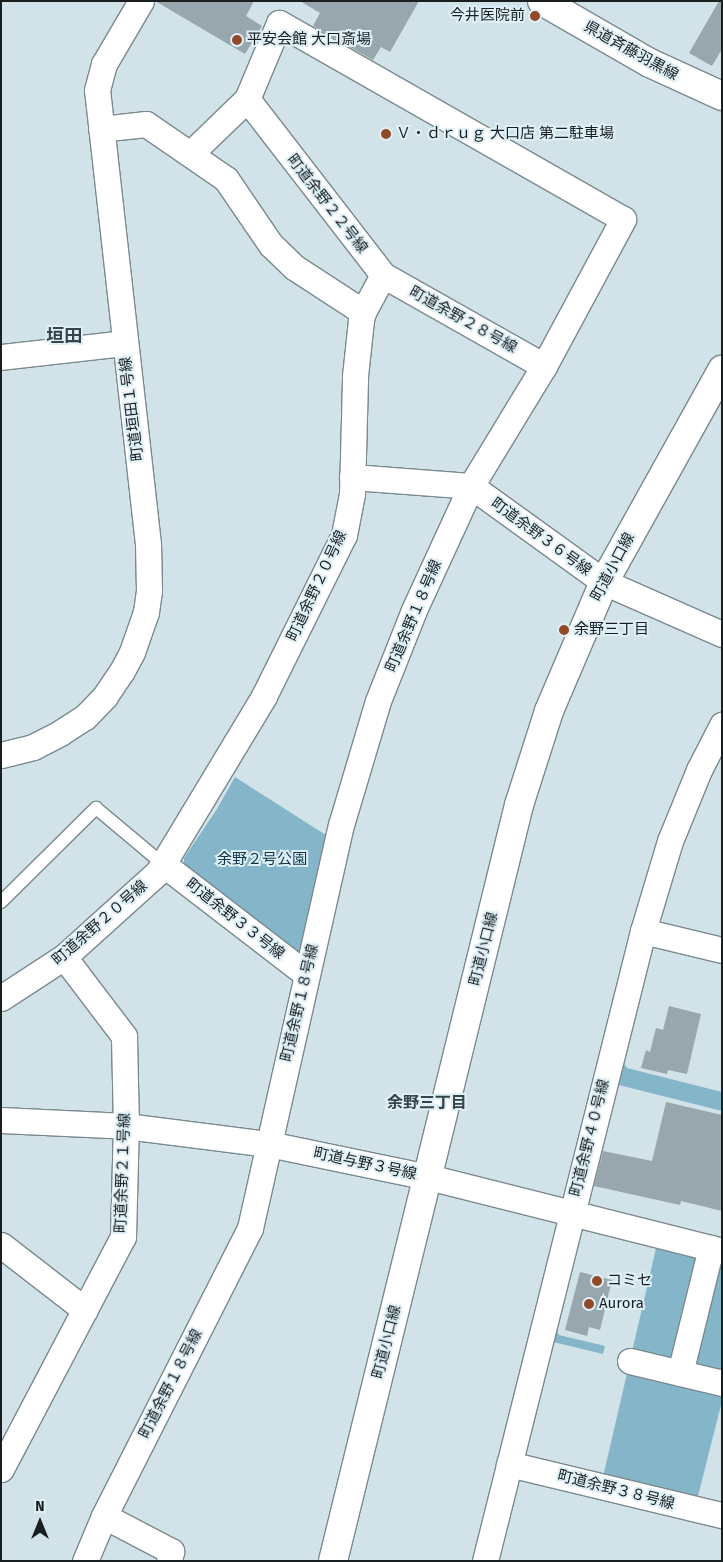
<!DOCTYPE html>
<meta charset="utf-8">
<style>
body{margin:0}
#map{position:relative;width:723px;height:1562px;overflow:hidden;background:#d1e2e9;font-family:"Fira Sans","Noto Sans JP",sans-serif}
div>[style]{position:absolute}
[style*='--x']{left:calc(var(--x)*1px);top:calc(var(--y)*1px);width:calc(var(--w)*1px);rotate:calc(var(--a)*1deg)}
.green>*{inset:0;background:#84b5c9}
.building>*{inset:0;background:#97a7ad}
.roads{filter:drop-shadow(1px 0 #7a898f) drop-shadow(-1px 0 #7a898f) drop-shadow(0 1px #7a898f) drop-shadow(0 -1px #7a898f)}
.lane>*{height:12px;margin:-6px;padding:0 6px;transform-origin:6px;border-radius:6px;background:#fff}
.street>*{height:25px;margin:-12.5px;padding:0 12.5px;transform-origin:12.5px;border-radius:12.5px;background:#fff}
.secondary>*{height:28px;margin:-14px;padding:0 14px;transform-origin:14px;border-radius:14px;background:#fff}
.dots>*{width:14px;height:14px;translate:-50% -50%;box-sizing:border-box;border:2px solid #deeff6;border-radius:50%}
span{translate:-50% -50%;white-space:nowrap;text-align:center;line-height:1.15;-webkit-text-stroke:4px #deeff6;paint-order:stroke}
.poi-label{font-size:15px;color:#191f21}
.right{translate:-100% -50%;text-align:right}
.left{translate:0 -50%;text-align:left}
.street-label{font-size:15px;color:#191f21}
.park-label{font-size:15px;color:#0c3644}
.neighbourhood-label{font-size:16px;color:#36444a;font-weight:700}
.quarter-label{font-size:18px;color:#36444a;font-weight:700}
.frame{position:absolute;inset:0;border:2px solid #191f21;pointer-events:none}
.north{position:absolute;left:15px;top:1497px;width:50px;height:50px;-webkit-text-stroke:4px #deeff6;paint-order:stroke;rotate:0deg;font-size:14px;font-weight:700;line-height:20px;text-align:center;color:#191f21}
.north::after{content:'';display:block;margin:auto;width:18px;height:22px;background:#191f21;clip-path:polygon(50% 0,100% 100%,50% 72%,0 100%)}
</style>
<div id="map">
<div class="green">
<i style="clip-path:polygon(235px 777px,329px 837px,302px 951px,293px 954px,184px 870px,184px 858px,217px 809px)"></i>
<i style="clip-path:polygon(619px 1056px,627px 1068px,722px 1092px,722px 1111px,619px 1085px,611px 1090px)"></i>
<i style="clip-path:polygon(657px 1244px,722px 1260px,722px 1401px,697px 1500px,603px 1477px)"></i>
<i style="clip-path:polygon(554px 1325px,559px 1335px,605px 1346px,603px 1354px,549px 1341px)"></i>
</div>
<div class="building">
<i style="clip-path:polygon(155px 1px,254px 1px,246px 16px,262px 26px,245px 54px)"></i>
<i style="clip-path:polygon(300px 1px,419px 1px,390px 52px,381px 47px,373px 60px,313px 26px,320px 13px)"></i>
<i style="clip-path:polygon(719px 1px,722px 1px,722px 49px,712px 66px,689px 53px)"></i>
<i style="clip-path:polygon(669px 1006px,701px 1014px,687px 1074px,668px 1070px,667px 1074px,641px 1068px,646px 1050px,650px 1052px,656px 1028px,663px 1030px)"></i>
<i style="clip-path:polygon(666px 1102px,722px 1115px,722px 1211px,681px 1201px,680px 1205px,594px 1186px,603px 1151px,652px 1161px)"></i>
<i style="clip-path:polygon(580px 1272px,612px 1280px,600px 1330px,589px 1327px,587px 1336px,565px 1330px)"></i>
</div>
<div class="roads">
<div class="lane">
<i style="--x:1;--y:902;--w:134;--a:-44.7"></i>
<i style="--x:96;--y:808;--w:87;--a:39.9"></i>
</div>
<div class="street">
<i style="--x:247;--y:99;--w:222;--a:52.3"></i>
<i style="--x:383;--y:275;--w:42;--a:118.4"></i>
<i style="--x:383;--y:275;--w:185;--a:29.5"></i>
<i style="--x:1;--y:357;--w:124;--a:-6.5"></i>
<i style="--x:352;--y:477;--w:119;--a:4.3"></i>
<i style="--x:471;--y:486;--w:164;--a:35.8"></i>
<i style="--x:604;--y:582;--w:129;--a:23.8"></i>
<i style="--x:1;--y:755;--w:33;--a:-14"></i>
<i style="--x:33;--y:747;--w:30;--a:-27"></i>
<i style="--x:60;--y:733;--w:30;--a:-33"></i>
<i style="--x:85;--y:717;--w:29;--a:-46"></i>
<i style="--x:105;--y:696;--w:30;--a:-56"></i>
<i style="--x:122;--y:671;--w:21;--a:-62"></i>
<i style="--x:132;--y:652;--w:42;--a:-70.7"></i>
<i style="--x:146;--y:612;--w:21;--a:-82"></i>
<i style="--x:149;--y:591;--w:47;--a:-91.2"></i>
<i style="--x:148;--y:544;--w:457;--a:-96.4"></i>
<i style="--x:97;--y:90;--w:27;--a:-75"></i>
<i style="--x:104;--y:64;--w:73;--a:-59.6"></i>
<i style="--x:163;--y:864;--w:180;--a:37.6"></i>
<i style="--x:643;--y:931;--w:81;--a:13.5"></i>
<i style="--x:1;--y:998;--w:75;--a:-33.1"></i>
<i style="--x:64;--y:957;--w:127;--a:-42.1"></i>
<i style="--x:158;--y:872;--w:205;--a:-58.9"></i>
<i style="--x:264;--y:696;--w:180;--a:-63.6"></i>
<i style="--x:344;--y:535;--w:42;--a:-79"></i>
<i style="--x:352;--y:494;--w:118;--a:-88.5"></i>
<i style="--x:355;--y:376;--w:56;--a:-83.9"></i>
<i style="--x:361;--y:320;--w:8;--a:-76"></i>
<i style="--x:363;--y:312;--w:82;--a:-146.9"></i>
<i style="--x:294;--y:267;--w:32;--a:-136"></i>
<i style="--x:271;--y:245;--w:80;--a:-124.3"></i>
<i style="--x:226;--y:179;--w:97;--a:-145.5"></i>
<i style="--x:146;--y:124;--w:45;--a:173.7"></i>
<i style="--x:1;--y:1120;--w:125;--a:2.7"></i>
<i style="--x:126;--y:1126;--w:144;--a:7.2"></i>
<i style="--x:269;--y:1144;--w:162;--a:11.7"></i>
<i style="--x:428;--y:1177;--w:303;--a:14.1"></i>
<i style="--x:1;--y:1245;--w:106;--a:37.7"></i>
<i style="--x:630;--y:1361;--w:95;--a:13.4"></i>
<i style="--x:680;--y:1373;--w:129;--a:-76.1"></i>
<i style="--x:509;--y:1464;--w:219;--a:13.5"></i>
<i style="--x:1;--y:1469;--w:262;--a:-62.3"></i>
<i style="--x:123;--y:1237;--w:111;--a:-88.5"></i>
<i style="--x:126;--y:1126;--w:90;--a:-91.3"></i>
<i style="--x:124;--y:1036;--w:99;--a:-127.2"></i>
<i style="--x:104;--y:1516;--w:76;--a:27.6"></i>
<i style="--x:171;--y:1551;--w:10;--a:101"></i>
<i style="--x:85;--y:1561;--w:49;--a:-67.1"></i>
<i style="--x:104;--y:1516;--w:323;--a:-63.1"></i>
<i style="--x:250;--y:1228;--w:413;--a:-77.3"></i>
<i style="--x:341;--y:825;--w:129;--a:-73.4"></i>
<i style="--x:378;--y:701;--w:98;--a:-68.4"></i>
<i style="--x:414;--y:610;--w:136;--a:-65.3"></i>
<i style="--x:471;--y:486;--w:140;--a:-58.7"></i>
<i style="--x:544;--y:366;--w:167;--a:-61.7"></i>
<i style="--x:623;--y:219;--w:396;--a:-150.3"></i>
<i style="--x:279;--y:23;--w:82;--a:112.8"></i>
<i style="--x:247;--y:99;--w:79;--a:136"></i>
<i style="--x:485;--y:1561;--w:650;--a:-75.92"></i>
<i style="--x:643;--y:931;--w:94;--a:-73.3"></i>
<i style="--x:670;--y:841;--w:77;--a:-67.8"></i>
<i style="--x:699;--y:770;--w:51;--a:-62.9"></i>
</div>
<div class="secondary">
<i style="--x:542;--y:1;--w:125;--a:29.9"></i>
<i style="--x:650;--y:63;--w:79;--a:24.6"></i>
<i style="--x:333;--y:1561;--w:779;--a:-76.18"></i>
<i style="--x:519;--y:805;--w:99;--a:-72.3"></i>
<i style="--x:549;--y:711;--w:140;--a:-66.9"></i>
<i style="--x:604;--y:582;--w:243;--a:-60.9"></i>
</div>
</div>
<div class="dots">
<i style="left:535px;top:16px;background:#914926"></i>
<i style="left:237px;top:40px;background:#914926"></i>
<i style="left:386px;top:134px;background:#914926"></i>
<i style="left:564px;top:630px;background:#914926"></i>
<i style="left:597px;top:1281px;background:#914926"></i>
<i style="left:589px;top:1304px;background:#914926"></i>
</div>
<div class="poi-label">
<span class="right" style="left:525px;top:16px">今井医院前</span>
<span class="left" style="left:247px;top:40px">平安会館 大口斎場</span>
<span class="left" style="left:396px;top:134px">Ｖ・ｄｒｕｇ 大口店 第二駐車場</span>
<span class="left" style="left:574px;top:630px">余野三丁目</span>
<span class="left" style="left:607px;top:1281px">コミセ</span>
<span class="left" style="left:599px;top:1304px">Aurora</span>
</div>
<div class="street-label">
<span style="left:631px;top:51px;rotate:29deg">県道斉藤羽黒線</span>
<span style="left:327px;top:204px;rotate:52deg">町道余野２２号線</span>
<span style="left:463px;top:320px;rotate:29deg">町道余野２８号線</span>
<span style="left:132px;top:409px;rotate:-97deg">町道垣田１号線</span>
<span style="left:541px;top:537px;rotate:36deg">町道余野３６号線</span>
<span style="left:613px;top:567px;rotate:-62deg">町道小口線</span>
<span style="left:317px;top:586px;rotate:-65deg">町道余野２０号線</span>
<span style="left:414px;top:616px;rotate:-67deg">町道余野１８号線</span>
<span style="left:235px;top:919px;rotate:38deg">町道余野３３号線</span>
<span style="left:100px;top:923px;rotate:-41deg">町道余野２０号線</span>
<span style="left:484px;top:949px;rotate:-76deg">町道小口線</span>
<span style="left:300px;top:1003px;rotate:-77deg">町道余野１８号線</span>
<span style="left:590px;top:1138px;rotate:-76deg">町道余野４０号線</span>
<span style="left:365px;top:1164px;rotate:12deg">町道与野３号線</span>
<span style="left:123px;top:1173px;rotate:-88deg">町道余野２１号線</span>
<span style="left:387px;top:1342px;rotate:-76deg">町道小口線</span>
<span style="left:171px;top:1384px;rotate:-63deg">町道余野１８号線</span>
<span style="left:616px;top:1490px;rotate:14deg">町道余野３８号線</span>
</div>
<div class="park-label">
<span style="left:262px;top:860px">余野２号公園</span>
</div>
<div class="neighbourhood-label">
<span style="left:427px;top:1103px">余野三丁目</span>
</div>
<div class="quarter-label">
<span style="left:64px;top:336px">垣田</span>
</div>
<div class="frame"></div>
<div class="north">N</div>
</div>
